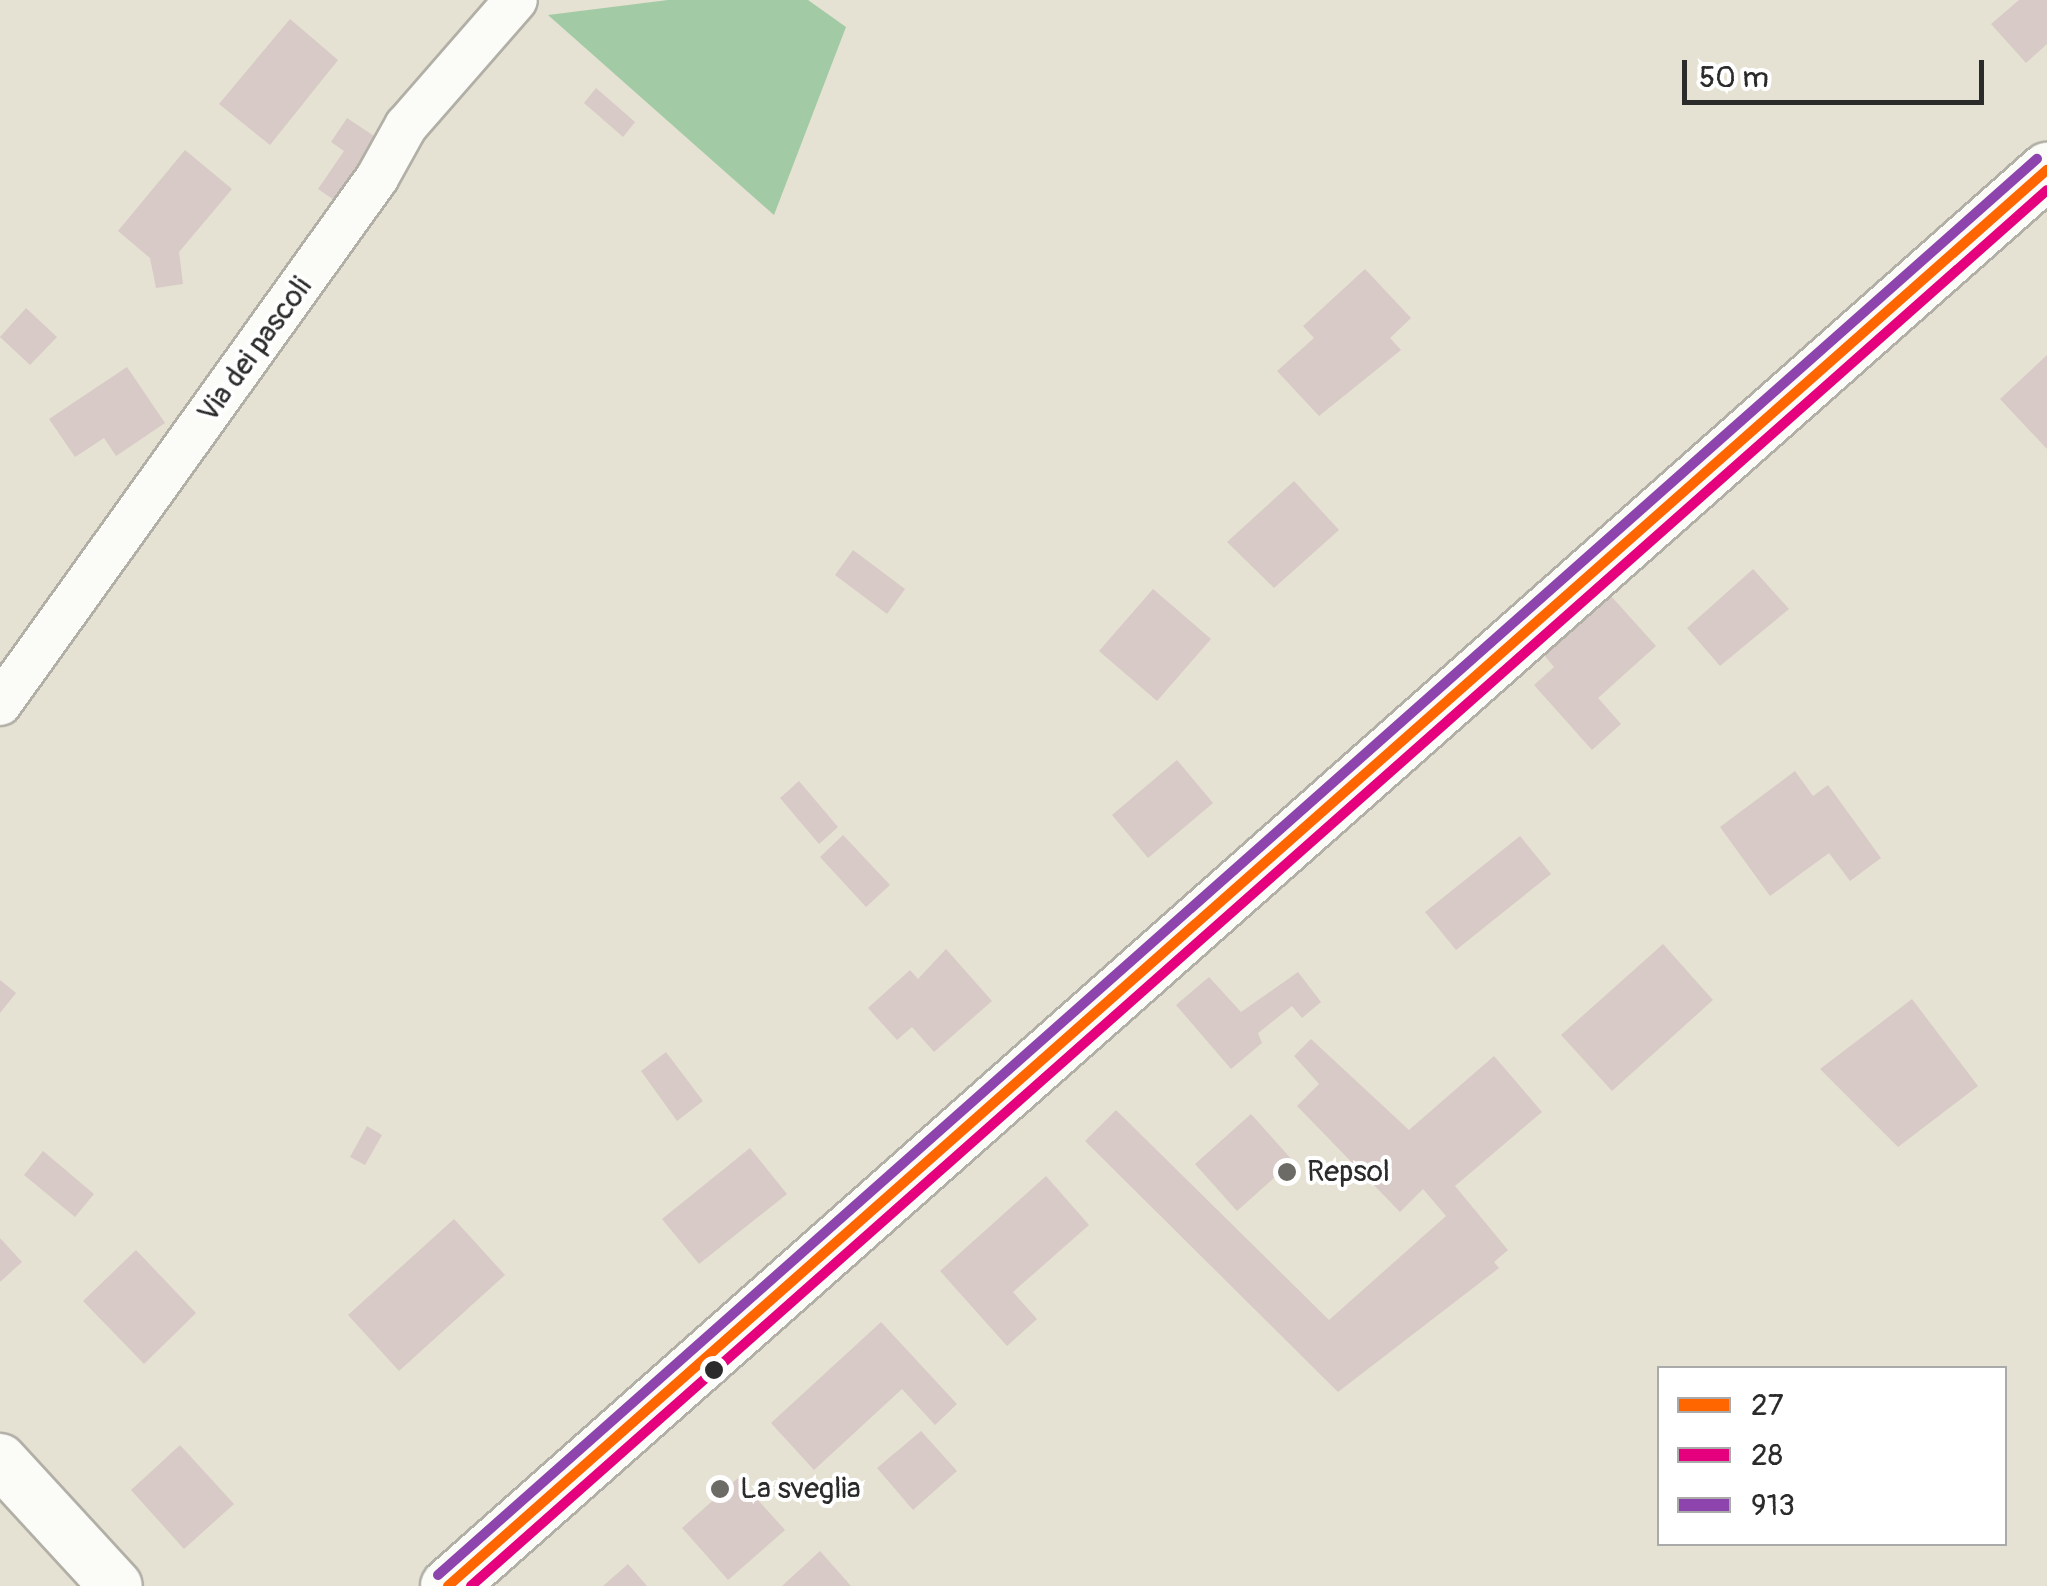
<!DOCTYPE html>
<style>
body{margin:0}
#map{position:relative;width:2047px;height:1586px;overflow:hidden;background:#e6e2d3;font-family:Pangolin,sans-serif}
div>[style]{position:absolute}
[style*='--x']{left:calc(var(--x)*1px);top:calc(var(--y)*1px);width:calc(var(--w)*1px);rotate:calc(var(--a)*1deg)}
.forest>*{inset:0;background:#a2caa4}
.building>*{inset:0;background:#d8cac7}
.roads{filter:drop-shadow(2px 0 #b1afa6) drop-shadow(-2px 0 #b1afa6) drop-shadow(0 2px #b1afa6) drop-shadow(0 -2px #b1afa6)}
.minor>*{height:42px;margin:-21px;padding:0 21px;transform-origin:21px;border-radius:21px;background:#fbfbf8}
.tertiary>*{height:52px;margin:-26px;padding:0 26px;transform-origin:26px;border-radius:26px;background:#fbfbf8}
.primary>*{height:55px;margin:-27.5px;padding:0 27.5px;transform-origin:27.5px;border-radius:27.5px;background:#fbfbf8}
.bus-1>*{height:10px;margin:-5px;padding:0 5px;transform-origin:5px;border-radius:5px;background:#f60}
.bus-2>*{height:10px;margin:-5px;padding:0 5px;transform-origin:5px;border-radius:5px;background:#e5007d}
.bus-3>*{height:10px;margin:-5px;padding:0 5px;transform-origin:5px;border-radius:5px;background:#8e44ad}
.dots>*{width:28px;height:28px;translate:-50% -50%;box-sizing:border-box;border:5px solid #fff;border-radius:50%}
span{translate:-50% -50%;white-space:nowrap;text-align:center;line-height:1.15;-webkit-text-stroke:8px #fff;paint-order:stroke}
.street-label{font-size:30px;color:#2b2b2b}
.poi-label{font-size:30px;color:#2b2b2b}
.left{translate:0 -50%;text-align:left}
.legend{position:absolute;left:1657px;top:1366px;width:350px;height:180px;box-sizing:border-box;background:#fff;border:2px solid #aaa;margin:0;padding:12px 18px;list-style:none;font-size:30px;color:#2b2b2b}
.legend li{display:flex;align-items:center;gap:20px;height:50px}
.legend b{width:50px;border:2px solid #aaa}
.scale{position:absolute;left:1682px;top:60px;width:302px;height:45px;box-sizing:border-box;border:5px solid #2b2b2b;border-top:0;padding-left:12px;font-size:30px;line-height:35px;white-space:nowrap;color:#2b2b2b;-webkit-text-stroke:8px #fff;paint-order:stroke}
</style>
<div id="map">
<div class="forest">
<i style="clip-path:polygon(668px 0,808px 0,846px 27px,774px 215px,548px 15px)"></i>
</div>
<div class="building">
<i style="clip-path:polygon(2019px 0,2047px 0,2047px 44px,2026px 63px,1991px 24px)"></i>
<i style="clip-path:polygon(290px 19px,338px 60px,270px 145px,219px 104px)"></i>
<i style="clip-path:polygon(596px 88px,635px 122px,623px 137px,584px 103px)"></i>
<i style="clip-path:polygon(347px 118px,386px 144px,343px 206px,318px 189px,344px 151px,331px 142px)"></i>
<i style="clip-path:polygon(185px 150px,232px 189px,179px 252px,183px 284px,156px 288px,150px 258px,118px 231px)"></i>
<i style="clip-path:polygon(1365px 269px,1411px 318px,1390px 338px,1401px 350px,1319px 416px,1277px 371px,1314px 338px,1303px 326px)"></i>
<i style="clip-path:polygon(26px 308px,57px 337px,30px 365px,0 337px)"></i>
<i style="clip-path:polygon(2047px 355px,2047px 449px,2000px 399px)"></i>
<i style="clip-path:polygon(127px 367px,165px 423px,116px 456px,104px 438px,75px 457px,49px 419px)"></i>
<i style="clip-path:polygon(1294px 481px,1339px 530px,1274px 588px,1227px 542px)"></i>
<i style="clip-path:polygon(853px 550px,905px 589px,887px 614px,835px 575px)"></i>
<i style="clip-path:polygon(1753px 569px,1789px 609px,1720px 666px,1687px 628px)"></i>
<i style="clip-path:polygon(1153px 589px,1211px 639px,1157px 701px,1099px 651px)"></i>
<i style="clip-path:polygon(1611px 596px,1656px 646px,1598px 698px,1621px 724px,1592px 750px,1534px 685px,1554px 667px,1544px 655px)"></i>
<i style="clip-path:polygon(1177px 760px,1213px 803px,1148px 858px,1112px 815px)"></i>
<i style="clip-path:polygon(1795px 771px,1813px 796px,1828px 785px,1881px 858px,1850px 881px,1829px 853px,1770px 896px,1720px 827px)"></i>
<i style="clip-path:polygon(799px 781px,838px 827px,819px 844px,780px 798px)"></i>
<i style="clip-path:polygon(843px 835px,890px 885px,866px 907px,820px 857px)"></i>
<i style="clip-path:polygon(1520px 836px,1551px 874px,1456px 950px,1425px 912px)"></i>
<i style="clip-path:polygon(1663px 944px,1713px 1000px,1612px 1091px,1561px 1035px)"></i>
<i style="clip-path:polygon(946px 949px,992px 1001px,934px 1052px,912px 1027px,897px 1040px,868px 1008px,910px 970px,918px 979px)"></i>
<i style="clip-path:polygon(1298px 972px,1321px 1002px,1302px 1018px,1292px 1006px,1258px 1033px,1262px 1043px,1231px 1069px,1176px 1005px,1209px 977px,1241px 1012px)"></i>
<i style="clip-path:polygon(0 980px,16px 993px,0 1013px)"></i>
<i style="clip-path:polygon(1912px 999px,1978px 1086px,1898px 1147px,1820px 1069px)"></i>
<i style="clip-path:polygon(1311px 1039px,1409px 1130px,1494px 1056px,1542px 1112px,1455px 1186px,1508px 1250px,1494px 1262px,1499px 1268px,1338px 1392px,1085px 1141px,1116px 1110px,1329px 1320px,1446px 1216px,1423px 1189px,1400px 1212px,1297px 1106px,1319px 1084px,1294px 1056px)"></i>
<i style="clip-path:polygon(666px 1052px,703px 1101px,677px 1121px,641px 1071px)"></i>
<i style="clip-path:polygon(1251px 1114px,1293px 1161px,1237px 1211px,1195px 1164px)"></i>
<i style="clip-path:polygon(367px 1126px,382px 1135px,365px 1165px,350px 1157px)"></i>
<i style="clip-path:polygon(750px 1148px,787px 1194px,699px 1264px,662px 1219px)"></i>
<i style="clip-path:polygon(43px 1151px,94px 1194px,75px 1217px,24px 1175px)"></i>
<i style="clip-path:polygon(1046px 1176px,1089px 1225px,1013px 1292px,1037px 1319px,1007px 1346px,940px 1271px)"></i>
<i style="clip-path:polygon(454px 1219px,505px 1275px,399px 1371px,348px 1315px)"></i>
<i style="clip-path:polygon(0 1238px,22px 1262px,0 1282px)"></i>
<i style="clip-path:polygon(136px 1250px,196px 1313px,144px 1364px,83px 1301px)"></i>
<i style="clip-path:polygon(881px 1322px,957px 1404px,935px 1425px,902px 1389px,814px 1470px,771px 1423px)"></i>
<i style="clip-path:polygon(921px 1431px,957px 1471px,913px 1510px,877px 1468px)"></i>
<i style="clip-path:polygon(180px 1445px,234px 1504px,184px 1549px,131px 1490px)"></i>
<i style="clip-path:polygon(738px 1478px,785px 1530px,728px 1580px,682px 1528px)"></i>
<i style="clip-path:polygon(820px 1551px,851px 1586px,782px 1586px)"></i>
<i style="clip-path:polygon(628px 1564px,647px 1586px,603px 1586px)"></i>
</div>
<div class="roads">
<div class="minor">
<i style="--x:0;--y:704;--w:647;--a:-54.37"></i>
<i style="--x:377;--y:178;--w:60;--a:-60.9"></i>
<i style="--x:406;--y:126;--w:167;--a:-48.9"></i>
</div>
<div class="tertiary">
<i style="--x:0;--y:1460;--w:171;--a:47.4"></i>
</div>
<div class="primary">
<i style="--x:448;--y:1586;--w:2136;--a:-41.53"></i>
</div>
</div>
<div class="bus-1">
<i style="--x:448;--y:1586;--w:2136;--a:-41.53"></i>
</div>
<div class="bus-2">
<i style="--x:471;--y:1586;--w:2105;--a:-41.53"></i>
</div>
<div class="bus-3">
<i style="--x:438;--y:1575;--w:2136;--a:-41.53"></i>
</div>
<div class="dots">
<i style="left:1287px;top:1172px;background:#6c6b66"></i>
<i style="left:714px;top:1370px;background:#2b2b2b"></i>
<i style="left:720px;top:1489px;background:#6c6b66"></i>
</div>
<div class="street-label">
<span style="left:255px;top:350px;rotate:-54deg">Via dei pascoli</span>
</div>
<div class="poi-label">
<span class="left" style="left:1307px;top:1172px">Repsol</span>
<span class="left" style="left:740px;top:1489px">La sveglia</span>
</div>
<ul class="legend">
<li><b style="height:12px;background:#f60"></b>27</li>
<li><b style="height:12px;background:#e5007d"></b>28</li>
<li><b style="height:12px;background:#8e44ad"></b>913</li>
</ul>
<div class="scale">50 m</div>
</div>
